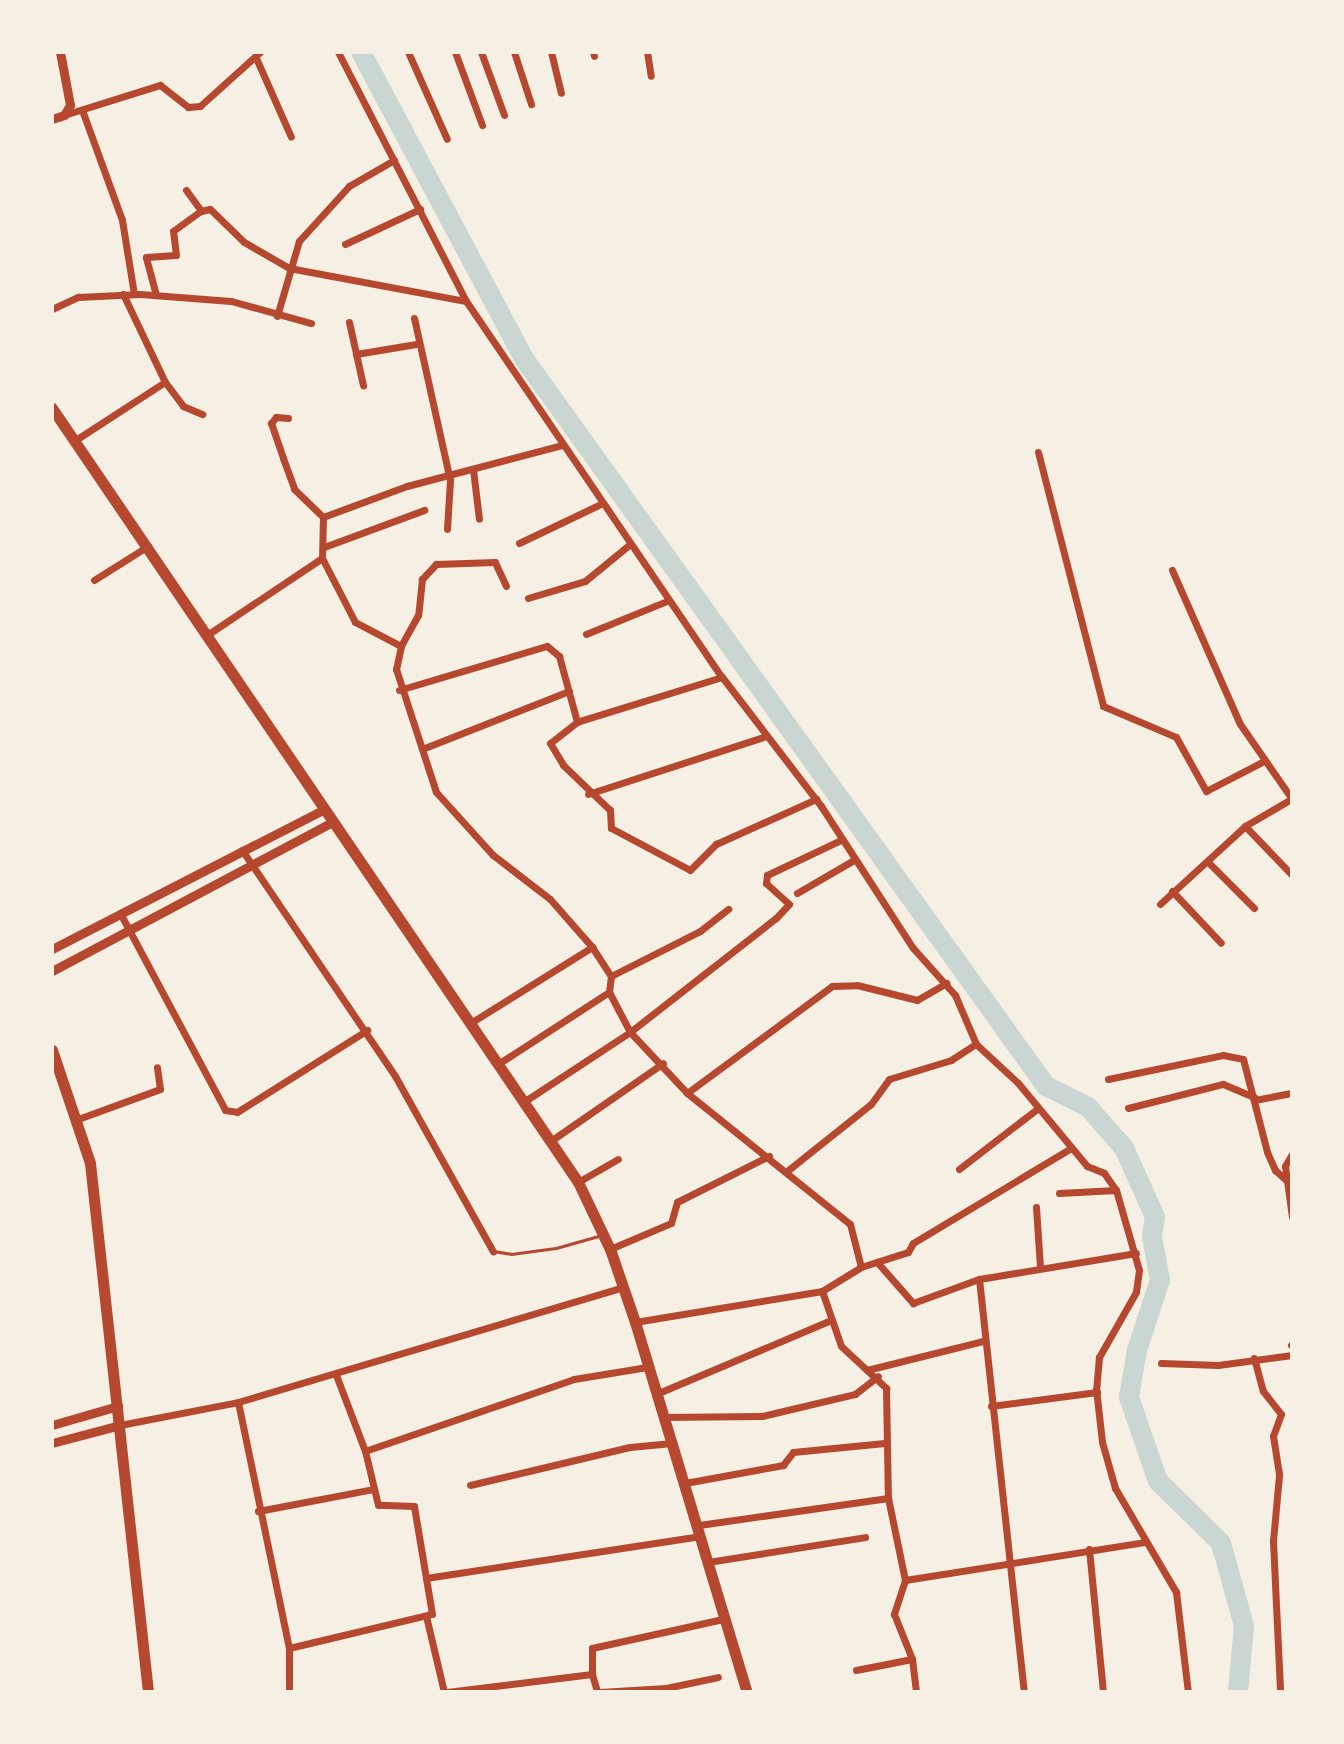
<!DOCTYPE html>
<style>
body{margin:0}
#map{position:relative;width:1344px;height:1744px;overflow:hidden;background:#f6efe4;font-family:Roboto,sans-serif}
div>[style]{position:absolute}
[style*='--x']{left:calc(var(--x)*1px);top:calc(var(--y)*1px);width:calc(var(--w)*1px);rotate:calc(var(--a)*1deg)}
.river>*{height:20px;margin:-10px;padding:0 10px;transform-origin:10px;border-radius:10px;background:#c9d6d2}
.service>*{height:3px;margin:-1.5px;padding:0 1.5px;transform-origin:1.5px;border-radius:1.5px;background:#b5482f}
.minor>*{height:7px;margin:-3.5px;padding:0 3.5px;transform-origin:3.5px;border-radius:3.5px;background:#b5482f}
.tertiary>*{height:9px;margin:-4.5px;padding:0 4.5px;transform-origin:4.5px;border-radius:4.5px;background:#b5482f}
.trunk>*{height:11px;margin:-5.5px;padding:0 5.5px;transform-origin:5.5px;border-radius:5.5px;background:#b5482f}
span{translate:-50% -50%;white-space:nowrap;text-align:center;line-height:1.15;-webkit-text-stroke:8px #f6efe4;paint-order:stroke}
.frame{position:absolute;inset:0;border:54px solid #f6efe4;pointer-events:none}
</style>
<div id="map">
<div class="river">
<i style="--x:361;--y:52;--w:349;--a:62"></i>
<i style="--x:525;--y:360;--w:894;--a:54.34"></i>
<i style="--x:1046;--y:1086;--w:47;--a:26.6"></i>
<i style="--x:1088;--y:1107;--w:55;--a:48.7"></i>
<i style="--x:1124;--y:1148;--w:76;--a:65.8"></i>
<i style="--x:1155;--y:1217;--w:20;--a:99"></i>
<i style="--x:1152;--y:1237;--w:44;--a:79.5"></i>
<i style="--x:1160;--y:1280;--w:74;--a:108.2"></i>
<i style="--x:1137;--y:1350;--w:48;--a:99.7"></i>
<i style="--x:1129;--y:1397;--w:89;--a:71"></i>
<i style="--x:1158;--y:1481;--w:88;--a:44.5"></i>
<i style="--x:1221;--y:1543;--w:86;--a:74.5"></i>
<i style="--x:1244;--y:1626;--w:66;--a:95.2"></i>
</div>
<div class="service">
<i style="--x:493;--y:1251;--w:18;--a:9"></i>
<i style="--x:511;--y:1254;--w:45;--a:-7.6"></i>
<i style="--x:556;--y:1248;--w:44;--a:-15.9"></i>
</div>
<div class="minor">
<i style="--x:338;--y:52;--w:280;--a:62.8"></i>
<i style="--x:466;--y:301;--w:455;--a:55.8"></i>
<i style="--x:722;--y:677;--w:152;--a:162.8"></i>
<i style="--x:577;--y:722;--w:34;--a:142"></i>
<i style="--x:550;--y:743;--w:26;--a:59"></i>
<i style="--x:563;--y:765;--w:65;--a:43.8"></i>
<i style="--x:610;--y:810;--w:18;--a:87"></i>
<i style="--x:611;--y:828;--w:89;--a:28"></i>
<i style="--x:690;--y:870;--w:37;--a:-45"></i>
<i style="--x:716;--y:844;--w:110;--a:-24.2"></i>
<i style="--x:408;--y:52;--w:95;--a:65.9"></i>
<i style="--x:455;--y:52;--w:78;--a:69.7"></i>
<i style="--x:481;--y:52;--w:67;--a:69.9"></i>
<i style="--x:514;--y:52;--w:55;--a:71.9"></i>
<i style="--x:551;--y:52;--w:42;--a:76.3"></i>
<i style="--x:593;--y:52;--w:4;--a:76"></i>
<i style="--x:647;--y:52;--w:24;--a:81"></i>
<i style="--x:256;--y:58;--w:86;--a:66.1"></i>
<i style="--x:82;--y:110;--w:117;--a:70"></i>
<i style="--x:122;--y:220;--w:75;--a:80.8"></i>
<i style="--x:64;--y:115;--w:101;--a:-17.4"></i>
<i style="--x:160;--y:85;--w:36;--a:38"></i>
<i style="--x:188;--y:107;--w:12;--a:-5"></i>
<i style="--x:200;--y:106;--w:81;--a:-42"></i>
<i style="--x:186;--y:190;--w:26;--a:54"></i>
<i style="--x:201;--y:211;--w:9;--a:-13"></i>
<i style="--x:210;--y:209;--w:47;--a:44.1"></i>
<i style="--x:244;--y:242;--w:52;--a:30"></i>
<i style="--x:289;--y:268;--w:180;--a:10.6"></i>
<i style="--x:345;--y:244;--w:83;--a:-25"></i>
<i style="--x:123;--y:294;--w:98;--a:64.5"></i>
<i style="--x:165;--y:382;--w:30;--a:53"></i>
<i style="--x:183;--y:406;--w:21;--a:23"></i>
<i style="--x:156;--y:295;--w:39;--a:-105"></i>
<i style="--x:146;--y:257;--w:30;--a:-4"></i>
<i style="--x:176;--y:255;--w:24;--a:-97"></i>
<i style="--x:173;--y:231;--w:34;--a:-36"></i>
<i style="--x:52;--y:309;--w:29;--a:-25"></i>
<i style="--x:78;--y:297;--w:62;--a:-2.8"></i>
<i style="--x:140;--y:294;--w:91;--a:4.4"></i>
<i style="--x:231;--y:301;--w:83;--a:15.4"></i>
<i style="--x:277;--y:316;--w:78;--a:-73.7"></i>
<i style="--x:299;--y:241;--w:74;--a:-47.7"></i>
<i style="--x:349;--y:186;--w:52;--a:-30"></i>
<i style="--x:414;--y:318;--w:166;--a:77.5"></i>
<i style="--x:450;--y:480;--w:49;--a:93.5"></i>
<i style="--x:349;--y:322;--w:65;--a:77.5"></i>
<i style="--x:356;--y:354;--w:61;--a:-9.5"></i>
<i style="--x:288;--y:418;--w:12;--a:-175"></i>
<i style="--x:276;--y:417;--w:8;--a:130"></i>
<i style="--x:271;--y:423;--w:37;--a:71"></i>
<i style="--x:283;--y:458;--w:33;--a:70"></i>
<i style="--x:294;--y:489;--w:40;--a:44"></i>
<i style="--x:74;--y:441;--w:108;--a:-33"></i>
<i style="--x:1038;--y:452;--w:262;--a:75.6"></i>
<i style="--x:1103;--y:706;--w:79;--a:23"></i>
<i style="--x:1176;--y:737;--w:62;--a:60.9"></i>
<i style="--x:1206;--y:791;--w:65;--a:-27.3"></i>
<i style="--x:473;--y:469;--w:50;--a:83.2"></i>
<i style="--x:323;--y:517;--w:90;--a:-20.3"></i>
<i style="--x:407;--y:486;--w:160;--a:-14.8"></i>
<i style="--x:519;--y:543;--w:93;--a:-25.5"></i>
<i style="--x:324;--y:547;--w:107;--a:-20.3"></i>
<i style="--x:322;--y:558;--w:72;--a:62.7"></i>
<i style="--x:355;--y:622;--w:52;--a:27.6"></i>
<i style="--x:1172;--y:570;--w:168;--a:66.2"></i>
<i style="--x:1240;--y:724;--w:91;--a:55.3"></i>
<i style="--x:94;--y:580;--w:64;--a:-32.2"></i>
<i style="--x:506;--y:586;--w:26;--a:-115"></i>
<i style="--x:495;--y:562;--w:59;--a:178.1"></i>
<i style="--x:436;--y:564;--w:21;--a:133"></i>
<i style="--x:422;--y:579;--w:36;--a:96"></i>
<i style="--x:418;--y:615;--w:35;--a:119"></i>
<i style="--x:401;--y:646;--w:24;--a:102"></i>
<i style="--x:396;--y:669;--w:129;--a:72"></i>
<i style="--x:436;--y:792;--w:85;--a:47.9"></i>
<i style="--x:493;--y:855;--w:72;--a:37.7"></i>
<i style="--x:550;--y:899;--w:64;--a:48.8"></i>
<i style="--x:592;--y:947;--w:35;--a:57"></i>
<i style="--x:611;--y:976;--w:16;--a:97"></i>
<i style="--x:609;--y:992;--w:45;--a:62.3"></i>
<i style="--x:630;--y:1032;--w:83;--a:46.9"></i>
<i style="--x:687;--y:1093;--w:209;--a:38.8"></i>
<i style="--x:850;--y:1224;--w:44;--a:75.7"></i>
<i style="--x:528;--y:598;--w:59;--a:-16.6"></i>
<i style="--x:585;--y:581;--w:58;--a:-39.4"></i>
<i style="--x:586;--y:634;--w:87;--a:-22.2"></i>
<i style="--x:207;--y:635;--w:138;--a:-33.8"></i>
<i style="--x:322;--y:558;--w:41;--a:-88.6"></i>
<i style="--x:722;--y:677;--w:163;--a:52.5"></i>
<i style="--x:821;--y:806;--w:169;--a:57.1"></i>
<i style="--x:913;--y:948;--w:63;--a:48.2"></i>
<i style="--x:955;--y:995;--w:53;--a:66.8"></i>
<i style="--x:976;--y:1044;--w:57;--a:42.9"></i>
<i style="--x:1018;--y:1083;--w:108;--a:50.3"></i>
<i style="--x:1087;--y:1166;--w:18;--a:22"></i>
<i style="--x:1104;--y:1173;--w:21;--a:55"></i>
<i style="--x:1116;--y:1190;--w:83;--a:74"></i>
<i style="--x:1139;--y:1270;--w:22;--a:98"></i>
<i style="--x:1136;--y:1292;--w:75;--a:119.6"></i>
<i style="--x:1099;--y:1357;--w:32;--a:95"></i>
<i style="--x:1096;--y:1389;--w:53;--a:83.5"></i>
<i style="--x:1102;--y:1442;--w:48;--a:74.2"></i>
<i style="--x:1115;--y:1488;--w:121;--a:59.6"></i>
<i style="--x:1176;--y:1592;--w:101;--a:83.2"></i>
<i style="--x:399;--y:690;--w:154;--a:-16.6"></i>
<i style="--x:547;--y:646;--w:16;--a:40"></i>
<i style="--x:559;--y:656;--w:68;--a:74.7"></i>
<i style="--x:422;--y:749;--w:158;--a:-21.5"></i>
<i style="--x:588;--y:794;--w:187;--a:-18"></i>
<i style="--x:1245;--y:826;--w:68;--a:46.2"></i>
<i style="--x:242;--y:850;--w:273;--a:55.9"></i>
<i style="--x:395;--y:1076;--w:201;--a:60.8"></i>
<i style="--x:1208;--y:862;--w:65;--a:45"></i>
<i style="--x:1172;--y:891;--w:71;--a:46.7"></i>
<i style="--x:797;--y:893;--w:66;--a:-30.1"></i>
<i style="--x:1160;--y:904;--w:115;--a:-42.5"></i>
<i style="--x:1245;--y:826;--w:53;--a:-30.4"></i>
<i style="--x:120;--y:913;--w:223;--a:61.9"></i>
<i style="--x:225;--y:1110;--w:12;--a:9"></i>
<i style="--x:237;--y:1112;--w:154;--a:-32.2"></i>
<i style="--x:611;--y:976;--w:100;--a:-26.8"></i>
<i style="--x:700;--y:931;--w:36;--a:-38"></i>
<i style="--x:472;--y:1022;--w:142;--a:-32"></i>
<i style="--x:498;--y:1064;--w:132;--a:-33"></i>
<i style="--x:1108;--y:1079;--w:117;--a:-11.8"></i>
<i style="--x:1223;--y:1055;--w:20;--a:11"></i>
<i style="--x:1243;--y:1059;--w:96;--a:75.5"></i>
<i style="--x:1267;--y:1152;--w:20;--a:66"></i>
<i style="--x:1275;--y:1170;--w:15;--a:42"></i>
<i style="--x:687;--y:1093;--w:180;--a:-36.4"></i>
<i style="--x:832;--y:986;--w:25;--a:-2"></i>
<i style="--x:857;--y:985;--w:62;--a:14"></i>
<i style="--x:917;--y:1000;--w:34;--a:-30"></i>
<i style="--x:1255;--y:1100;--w:38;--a:-11"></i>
<i style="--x:525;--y:1101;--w:126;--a:-33.3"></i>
<i style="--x:630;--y:1032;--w:185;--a:-38"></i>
<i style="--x:776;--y:918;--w:19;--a:-47"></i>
<i style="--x:789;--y:904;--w:31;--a:-138"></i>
<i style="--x:766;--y:883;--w:8;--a:-83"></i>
<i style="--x:767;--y:875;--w:82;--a:-25.3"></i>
<i style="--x:1128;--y:1108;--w:98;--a:-14.2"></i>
<i style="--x:1223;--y:1084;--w:34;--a:23"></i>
<i style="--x:78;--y:1119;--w:87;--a:-20.1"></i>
<i style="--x:160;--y:1089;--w:22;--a:-98"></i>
<i style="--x:552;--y:1140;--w:135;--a:-34.7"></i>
<i style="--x:1292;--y:1154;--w:14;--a:120"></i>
<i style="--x:1285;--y:1166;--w:51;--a:82.2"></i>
<i style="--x:959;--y:1169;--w:98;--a:-37.6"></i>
<i style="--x:787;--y:1171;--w:107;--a:-38.6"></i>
<i style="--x:871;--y:1104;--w:31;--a:-54"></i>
<i style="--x:889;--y:1079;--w:65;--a:-17"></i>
<i style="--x:951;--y:1060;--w:30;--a:-33"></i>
<i style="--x:578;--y:1182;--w:46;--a:-29.9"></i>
<i style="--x:1059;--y:1193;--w:57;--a:-3"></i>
<i style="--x:1036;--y:1207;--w:60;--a:86.2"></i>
<i style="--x:610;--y:1249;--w:66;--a:-23.1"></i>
<i style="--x:671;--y:1223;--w:22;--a:-74"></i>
<i style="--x:677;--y:1202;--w:103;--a:-26.6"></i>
<i style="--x:877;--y:1262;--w:55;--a:48.7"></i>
<i style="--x:913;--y:1303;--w:70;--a:-20"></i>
<i style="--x:979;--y:1279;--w:159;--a:-9.4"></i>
<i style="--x:979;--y:1279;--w:415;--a:83.8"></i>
<i style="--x:822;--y:1291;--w:58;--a:70.9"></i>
<i style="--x:841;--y:1346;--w:62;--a:43"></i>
<i style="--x:886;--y:1388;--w:110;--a:89"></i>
<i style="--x:888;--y:1498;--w:84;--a:78.3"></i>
<i style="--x:905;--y:1580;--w:36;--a:108"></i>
<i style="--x:894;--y:1614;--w:48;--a:68.2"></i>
<i style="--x:912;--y:1659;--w:33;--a:83"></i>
<i style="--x:635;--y:1322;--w:190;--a:-9.4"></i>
<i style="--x:822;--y:1291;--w:46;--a:-31.6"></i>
<i style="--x:861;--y:1267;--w:49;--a:-17.7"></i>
<i style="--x:908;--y:1252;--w:10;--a:-61"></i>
<i style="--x:913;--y:1243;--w:184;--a:-31"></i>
<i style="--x:1291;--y:1345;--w:1;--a:45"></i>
<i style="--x:1254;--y:1358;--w:34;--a:75"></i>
<i style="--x:1263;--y:1391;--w:29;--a:52"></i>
<i style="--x:1281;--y:1414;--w:23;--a:110"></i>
<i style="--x:1273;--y:1436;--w:39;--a:81"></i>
<i style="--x:1279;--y:1475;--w:66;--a:95.2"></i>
<i style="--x:1273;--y:1541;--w:151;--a:87.3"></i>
<i style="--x:1161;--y:1363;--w:57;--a:2"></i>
<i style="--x:1218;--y:1365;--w:75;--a:-7.7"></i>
<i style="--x:867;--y:1370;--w:120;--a:-14"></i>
<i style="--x:656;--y:1394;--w:190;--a:-22.9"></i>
<i style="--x:238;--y:1402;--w:251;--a:78.3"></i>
<i style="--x:289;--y:1648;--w:44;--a:90"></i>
<i style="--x:991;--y:1406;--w:107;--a:-7.5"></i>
<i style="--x:664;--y:1417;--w:98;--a:-0.6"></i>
<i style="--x:762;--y:1416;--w:96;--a:-13.3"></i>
<i style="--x:855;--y:1394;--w:29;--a:-38"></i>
<i style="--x:120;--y:1425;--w:120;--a:-11"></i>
<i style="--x:238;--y:1402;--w:402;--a:-16.6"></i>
<i style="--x:365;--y:1451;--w:221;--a:-19"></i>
<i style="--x:574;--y:1379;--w:74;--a:-9.3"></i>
<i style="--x:685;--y:1483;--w:100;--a:-10.4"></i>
<i style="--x:783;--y:1465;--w:16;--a:-52"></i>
<i style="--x:793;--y:1452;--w:92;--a:-5.6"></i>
<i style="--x:470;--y:1485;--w:164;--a:-13.4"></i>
<i style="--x:630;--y:1447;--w:42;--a:-5.4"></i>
<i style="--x:258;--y:1511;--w:117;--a:-10.8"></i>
<i style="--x:699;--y:1525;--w:191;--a:-8.1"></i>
<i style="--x:1089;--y:1549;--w:144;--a:84.4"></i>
<i style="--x:708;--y:1562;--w:159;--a:-9"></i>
<i style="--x:426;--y:1578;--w:278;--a:-8.7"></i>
<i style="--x:905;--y:1580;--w:242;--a:-9"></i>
<i style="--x:426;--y:1616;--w:78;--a:76.7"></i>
<i style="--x:289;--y:1648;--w:147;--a:-13.4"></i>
<i style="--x:432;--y:1614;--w:109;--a:-99.5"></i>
<i style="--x:414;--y:1506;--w:36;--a:-178"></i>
<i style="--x:378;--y:1505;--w:56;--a:-103.5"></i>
<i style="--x:365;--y:1451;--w:81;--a:-110.9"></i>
<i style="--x:856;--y:1670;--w:57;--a:-11.1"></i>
<i style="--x:592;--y:1674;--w:19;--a:74"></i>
<i style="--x:447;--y:1692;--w:146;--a:-7.1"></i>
<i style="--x:592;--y:1674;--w:26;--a:-90"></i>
<i style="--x:592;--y:1648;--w:134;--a:-12.5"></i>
<i style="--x:600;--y:1692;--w:66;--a:-3.5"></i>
<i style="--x:666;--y:1688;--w:53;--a:-11.9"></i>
</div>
<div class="tertiary">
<i style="--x:52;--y:119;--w:13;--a:-18"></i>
<i style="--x:64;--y:115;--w:12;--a:-59"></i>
<i style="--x:70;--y:105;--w:54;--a:-100.7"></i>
<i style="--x:52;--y:949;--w:306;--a:-27.2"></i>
<i style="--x:52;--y:971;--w:317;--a:-28"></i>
<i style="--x:52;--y:1425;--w:69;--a:-16.1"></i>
<i style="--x:52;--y:1443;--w:70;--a:-14.8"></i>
</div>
<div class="trunk">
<i style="--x:52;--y:408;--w:936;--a:55.8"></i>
<i style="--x:578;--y:1182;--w:74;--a:64.5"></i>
<i style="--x:610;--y:1249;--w:77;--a:71.1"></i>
<i style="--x:635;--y:1322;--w:387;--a:73.2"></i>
<i style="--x:52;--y:1050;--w:119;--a:71.4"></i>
<i style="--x:90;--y:1163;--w:532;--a:83.74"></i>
</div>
<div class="frame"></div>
</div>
